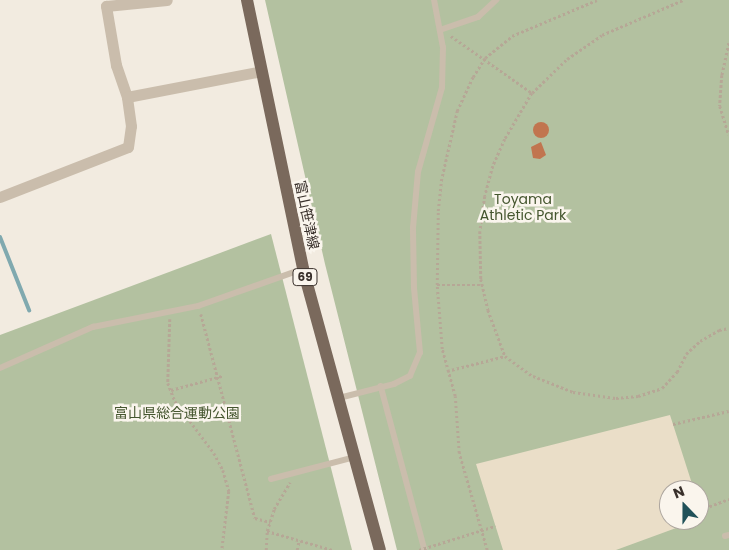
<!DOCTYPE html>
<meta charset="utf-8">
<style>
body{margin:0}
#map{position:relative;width:729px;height:550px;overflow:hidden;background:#f2ebe0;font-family:Poppins,"Noto Sans JP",sans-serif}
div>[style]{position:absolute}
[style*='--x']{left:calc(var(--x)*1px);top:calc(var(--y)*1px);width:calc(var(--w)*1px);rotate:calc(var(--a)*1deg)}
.green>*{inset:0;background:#b3c1a0}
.plaza>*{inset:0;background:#eadec8}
.stream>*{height:4px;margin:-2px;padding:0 2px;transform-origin:2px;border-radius:2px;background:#80a9af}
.building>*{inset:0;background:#c1754f}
.round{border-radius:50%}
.path>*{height:2.5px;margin-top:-1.25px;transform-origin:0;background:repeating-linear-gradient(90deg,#b6a796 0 2.5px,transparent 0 5px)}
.lane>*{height:5.5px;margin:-2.75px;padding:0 2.75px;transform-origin:2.75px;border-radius:2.75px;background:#cabdac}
.street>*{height:11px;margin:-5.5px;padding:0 5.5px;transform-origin:5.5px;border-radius:5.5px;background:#cabdac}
.primary>*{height:12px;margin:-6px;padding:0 6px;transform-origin:6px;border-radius:6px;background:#7a695c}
.path-bridge>*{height:2.5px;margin-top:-1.25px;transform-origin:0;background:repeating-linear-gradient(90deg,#b6a796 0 2.5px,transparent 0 5px)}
span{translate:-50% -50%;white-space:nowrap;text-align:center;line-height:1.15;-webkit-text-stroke:5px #faf5ed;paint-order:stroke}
.shield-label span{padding:1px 4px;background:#faf5ed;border:1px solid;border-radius:4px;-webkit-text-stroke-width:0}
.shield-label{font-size:12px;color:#39302b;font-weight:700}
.park-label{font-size:14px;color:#45562f}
.street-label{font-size:14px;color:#39302b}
.north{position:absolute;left:659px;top:480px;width:50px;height:50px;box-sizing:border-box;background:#faf5ed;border:1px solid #ada69f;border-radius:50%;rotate:338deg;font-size:14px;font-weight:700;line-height:20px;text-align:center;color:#39302b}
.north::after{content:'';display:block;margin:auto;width:18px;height:22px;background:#215159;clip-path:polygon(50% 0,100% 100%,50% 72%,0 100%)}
</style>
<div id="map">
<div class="green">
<i style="clip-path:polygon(evenodd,265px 0,729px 0,729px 550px,397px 550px,325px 264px,265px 0,669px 490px,699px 490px,699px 520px,669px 520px,669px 490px)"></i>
<i style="clip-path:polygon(271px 234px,352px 550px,0 550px,0 335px)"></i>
</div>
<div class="plaza">
<i style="clip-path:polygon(670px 415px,694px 490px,669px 490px,669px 520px,698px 520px,616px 550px,503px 550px,476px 464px)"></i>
</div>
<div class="stream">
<i style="--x:0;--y:237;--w:79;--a:68.3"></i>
</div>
<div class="building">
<i class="round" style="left:533px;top:122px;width:16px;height:16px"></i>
<i style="clip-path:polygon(541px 142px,546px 155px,540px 159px,533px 158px,531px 147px)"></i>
</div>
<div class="path">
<i style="--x:451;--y:36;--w:99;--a:35.1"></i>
<i style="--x:532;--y:93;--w:53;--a:120.4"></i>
<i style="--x:505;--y:139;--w:30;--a:114"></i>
<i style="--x:493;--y:166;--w:31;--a:105"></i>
<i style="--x:485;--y:196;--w:35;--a:98"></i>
<i style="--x:480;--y:231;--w:48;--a:88.8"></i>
<i style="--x:481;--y:279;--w:32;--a:77"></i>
<i style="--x:488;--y:310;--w:49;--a:69.7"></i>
<i style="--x:505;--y:356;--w:34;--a:36"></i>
<i style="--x:533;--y:376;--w:43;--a:21.8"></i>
<i style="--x:573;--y:392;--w:43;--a:7.9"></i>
<i style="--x:616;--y:398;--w:22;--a:-5"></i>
<i style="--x:638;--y:396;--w:25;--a:-18"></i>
<i style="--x:662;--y:388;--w:22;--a:-47"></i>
<i style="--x:677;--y:372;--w:20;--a:-63"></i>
<i style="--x:686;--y:354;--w:19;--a:-43"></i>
<i style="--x:700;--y:341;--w:22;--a:-30"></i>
<i style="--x:719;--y:330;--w:10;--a:-11"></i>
<i style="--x:729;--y:43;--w:33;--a:102"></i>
<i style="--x:722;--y:75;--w:31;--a:94"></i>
<i style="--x:720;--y:106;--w:30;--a:73"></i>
<i style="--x:532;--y:93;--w:49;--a:-44.2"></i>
<i style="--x:567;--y:59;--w:42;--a:-34.4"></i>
<i style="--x:602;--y:35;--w:88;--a:-23.4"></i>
<i style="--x:437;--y:285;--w:46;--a:0"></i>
<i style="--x:201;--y:314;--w:211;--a:75.2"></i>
<i style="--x:255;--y:518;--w:16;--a:15"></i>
<i style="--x:170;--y:319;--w:64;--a:91.8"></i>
<i style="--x:168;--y:383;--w:19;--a:69"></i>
<i style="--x:175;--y:401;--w:65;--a:53.1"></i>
<i style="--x:214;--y:453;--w:19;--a:62"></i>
<i style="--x:223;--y:470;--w:22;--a:74"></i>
<i style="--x:229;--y:491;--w:59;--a:96.8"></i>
<i style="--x:447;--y:371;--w:60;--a:-14.5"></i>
<i style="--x:171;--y:390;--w:53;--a:-15.4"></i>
<i style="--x:673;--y:424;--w:57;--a:-13.1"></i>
<i style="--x:700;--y:510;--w:31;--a:-21"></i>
<i style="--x:267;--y:531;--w:69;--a:16.1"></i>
<i style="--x:266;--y:550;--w:19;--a:-87"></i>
<i style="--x:267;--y:531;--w:23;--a:-72"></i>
<i style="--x:274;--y:509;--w:31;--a:-59"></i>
<i style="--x:297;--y:550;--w:10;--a:-79"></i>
<i style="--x:487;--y:550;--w:101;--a:-106.1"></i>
<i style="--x:459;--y:453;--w:57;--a:-94"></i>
<i style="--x:455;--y:396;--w:49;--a:-105.5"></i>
<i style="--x:442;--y:349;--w:64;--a:-94.5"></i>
<i style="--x:437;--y:285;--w:74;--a:-89.2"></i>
<i style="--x:438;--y:211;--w:30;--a:-84"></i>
<i style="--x:441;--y:181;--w:72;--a:-77.1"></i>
<i style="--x:457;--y:111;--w:38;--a:-65"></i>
<i style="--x:473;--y:77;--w:22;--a:-58"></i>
<i style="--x:485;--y:58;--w:35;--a:-39"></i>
<i style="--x:512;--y:36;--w:92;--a:-23"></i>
</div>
<div class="lane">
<i style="--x:440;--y:30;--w:40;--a:-18.9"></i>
<i style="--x:478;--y:17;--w:25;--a:-43"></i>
<i style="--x:0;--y:368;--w:102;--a:-23.8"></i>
<i style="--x:93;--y:327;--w:107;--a:-11.3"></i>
<i style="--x:198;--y:306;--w:111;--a:-19.4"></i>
<i style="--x:381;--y:386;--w:170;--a:75"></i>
<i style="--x:339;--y:398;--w:57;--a:-14.3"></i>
<i style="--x:394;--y:384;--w:18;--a:-27"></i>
<i style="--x:410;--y:376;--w:25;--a:-67"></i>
<i style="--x:420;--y:353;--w:65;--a:-95.3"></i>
<i style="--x:414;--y:288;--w:60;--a:-91"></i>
<i style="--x:413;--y:228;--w:56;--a:-84.9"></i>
<i style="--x:418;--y:172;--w:87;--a:-74.1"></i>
<i style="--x:442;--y:88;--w:40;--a:-88.6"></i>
<i style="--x:443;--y:48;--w:49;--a:-100.6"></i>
<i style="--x:271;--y:479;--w:87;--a:-14.7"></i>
<i style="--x:725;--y:536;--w:4;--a:-14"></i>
</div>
<div class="street">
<i style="--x:127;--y:97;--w:34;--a:-109"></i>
<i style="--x:116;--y:65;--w:60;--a:-99.6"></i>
<i style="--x:106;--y:6;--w:61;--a:-5.6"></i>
<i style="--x:0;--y:197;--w:137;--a:-21.3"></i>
<i style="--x:128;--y:147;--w:21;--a:-82"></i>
<i style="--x:131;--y:126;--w:29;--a:-98"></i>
<i style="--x:127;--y:97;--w:137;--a:-10.9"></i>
</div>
<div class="primary">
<i style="--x:247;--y:0;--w:275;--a:78.2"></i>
<i style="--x:303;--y:269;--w:291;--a:74.7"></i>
</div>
<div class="path-bridge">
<i style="--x:419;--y:550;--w:80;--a:-17.5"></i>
</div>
<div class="shield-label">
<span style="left:305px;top:277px">69</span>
</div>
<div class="park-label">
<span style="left:523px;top:207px">Toyama<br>Athletic Park</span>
<span style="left:177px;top:413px">富山県総合運動公園</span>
</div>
<div class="street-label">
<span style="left:307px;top:215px;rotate:78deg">富山笹津線</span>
</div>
<div class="north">N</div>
</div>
